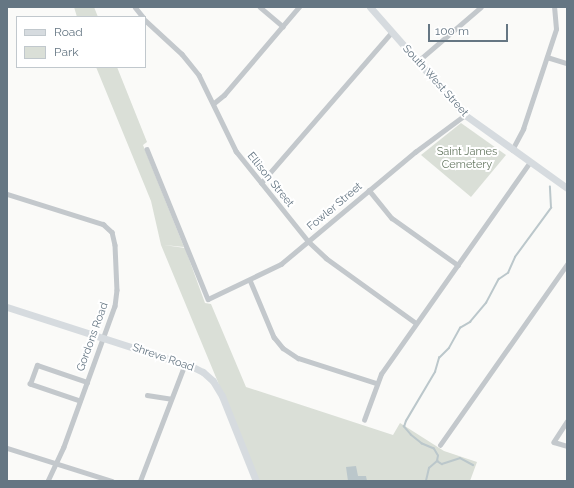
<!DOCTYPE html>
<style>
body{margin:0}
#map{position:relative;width:574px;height:488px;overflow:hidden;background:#fafaf8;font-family:Raleway,sans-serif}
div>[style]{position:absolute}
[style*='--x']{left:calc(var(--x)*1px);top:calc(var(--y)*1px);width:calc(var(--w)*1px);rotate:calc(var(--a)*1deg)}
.green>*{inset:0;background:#dadfd7}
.water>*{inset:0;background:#bbc7cb}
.stream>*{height:1.5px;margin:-0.75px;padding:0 0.75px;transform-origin:0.75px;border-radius:0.75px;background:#bbc7cb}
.street>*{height:4.5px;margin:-2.25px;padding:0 2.25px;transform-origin:2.25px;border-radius:2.25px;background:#c3c8cc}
.secondary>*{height:7px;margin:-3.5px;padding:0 3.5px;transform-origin:3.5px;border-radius:3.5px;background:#d6dbdf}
span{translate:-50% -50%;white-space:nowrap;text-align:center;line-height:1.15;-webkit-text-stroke:4px #fff;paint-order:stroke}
.street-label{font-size:11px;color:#657683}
.park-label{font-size:11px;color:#687a64}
.frame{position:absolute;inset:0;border:8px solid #657683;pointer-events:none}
.legend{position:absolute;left:16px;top:16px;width:130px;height:52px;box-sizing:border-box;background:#fff;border:1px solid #c1c8cd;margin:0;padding:5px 7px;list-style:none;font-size:12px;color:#657683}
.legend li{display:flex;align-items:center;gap:8px;height:20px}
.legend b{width:20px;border:1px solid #c1c8cd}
.scale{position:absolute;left:428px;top:24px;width:80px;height:18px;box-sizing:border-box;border:2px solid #657683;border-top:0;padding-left:5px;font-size:12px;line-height:14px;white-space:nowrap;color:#657683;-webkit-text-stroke:3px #fff;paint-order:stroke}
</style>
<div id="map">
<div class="green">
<i style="clip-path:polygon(74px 7px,94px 7px,98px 17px,77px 17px)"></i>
<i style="clip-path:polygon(96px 67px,117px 67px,147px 142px,143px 145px,184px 247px,164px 245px,185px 248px,205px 303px,211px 304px,246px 387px,393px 435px,400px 423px,444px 451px,477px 462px,470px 481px,259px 481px,161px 245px,151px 201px)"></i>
<i style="clip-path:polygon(461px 123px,506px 155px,471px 197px,421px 155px)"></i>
</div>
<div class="water">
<i style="clip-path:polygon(356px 466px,358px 476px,366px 476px,367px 481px,348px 481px,346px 467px)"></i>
</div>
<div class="stream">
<i style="--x:437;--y:461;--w:6;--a:31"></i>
<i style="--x:442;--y:464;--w:19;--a:-18"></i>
<i style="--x:460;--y:458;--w:15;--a:28"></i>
<i style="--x:426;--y:481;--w:13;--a:-77"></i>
<i style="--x:429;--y:468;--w:11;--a:-41"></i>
<i style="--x:437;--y:461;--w:5;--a:-79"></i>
<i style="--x:438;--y:456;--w:8;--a:-120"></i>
<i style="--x:434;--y:449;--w:13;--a:-157"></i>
<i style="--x:422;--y:444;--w:14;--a:-141"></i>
<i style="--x:411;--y:435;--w:11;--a:-131"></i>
<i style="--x:404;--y:427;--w:6;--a:-72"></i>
<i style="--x:406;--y:421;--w:57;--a:-59.4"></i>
<i style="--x:435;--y:372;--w:15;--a:-74"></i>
<i style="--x:439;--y:358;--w:14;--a:-45"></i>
<i style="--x:449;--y:348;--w:23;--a:-61"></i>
<i style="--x:460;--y:328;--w:12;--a:-31"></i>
<i style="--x:470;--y:322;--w:25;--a:-50"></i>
<i style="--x:486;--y:303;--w:27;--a:-62"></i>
<i style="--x:499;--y:279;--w:11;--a:-34"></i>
<i style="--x:508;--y:273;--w:17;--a:-66"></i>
<i style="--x:515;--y:257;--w:61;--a:-53.7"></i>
<i style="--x:551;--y:208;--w:21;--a:-93"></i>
</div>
<div class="street">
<i style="--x:135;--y:7;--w:13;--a:51"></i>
<i style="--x:260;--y:7;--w:30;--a:40"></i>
<i style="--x:145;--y:20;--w:50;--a:42.6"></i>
<i style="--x:182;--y:54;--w:27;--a:51"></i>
<i style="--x:199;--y:75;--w:85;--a:64"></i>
<i style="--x:236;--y:151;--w:115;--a:51.3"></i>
<i style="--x:308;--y:241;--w:25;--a:43"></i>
<i style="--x:326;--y:258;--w:111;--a:35.8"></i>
<i style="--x:547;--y:57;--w:21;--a:17"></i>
<i style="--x:417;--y:62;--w:84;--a:-40.7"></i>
<i style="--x:214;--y:103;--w:13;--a:-39"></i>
<i style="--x:224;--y:95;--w:116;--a:-49.6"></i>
<i style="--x:147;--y:149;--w:162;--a:67.9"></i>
<i style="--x:208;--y:299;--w:81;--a:-25.6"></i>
<i style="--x:281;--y:264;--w:175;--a:-39.9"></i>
<i style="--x:415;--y:152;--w:62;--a:-36.5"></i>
<i style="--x:512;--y:150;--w:24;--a:-62"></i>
<i style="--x:523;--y:129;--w:105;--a:-71.7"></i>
<i style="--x:556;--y:29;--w:22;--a:-95"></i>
<i style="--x:261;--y:183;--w:200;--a:-49.1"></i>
<i style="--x:369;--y:190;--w:36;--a:51"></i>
<i style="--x:392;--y:218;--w:81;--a:35.5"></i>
<i style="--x:7;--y:194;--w:101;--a:17.4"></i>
<i style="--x:103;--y:224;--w:12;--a:42"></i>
<i style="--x:112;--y:232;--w:13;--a:77"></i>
<i style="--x:115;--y:245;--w:45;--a:87.5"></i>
<i style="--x:117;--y:290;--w:16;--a:97"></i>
<i style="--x:115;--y:306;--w:150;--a:109.9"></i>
<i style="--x:64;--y:447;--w:38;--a:115"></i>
<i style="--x:250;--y:280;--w:62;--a:67.2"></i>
<i style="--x:274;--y:337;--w:14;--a:51"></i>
<i style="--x:283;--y:348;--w:18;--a:34"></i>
<i style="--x:298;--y:358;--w:82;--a:17.8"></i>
<i style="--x:147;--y:395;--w:24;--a:9"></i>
<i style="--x:80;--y:401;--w:53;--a:-161.2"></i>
<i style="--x:30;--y:384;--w:20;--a:-70"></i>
<i style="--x:37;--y:365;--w:53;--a:18.8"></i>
<i style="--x:364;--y:420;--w:49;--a:-69.7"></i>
<i style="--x:381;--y:374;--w:259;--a:-54.9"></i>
<i style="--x:567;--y:422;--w:24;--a:123"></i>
<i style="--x:554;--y:442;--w:14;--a:17"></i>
<i style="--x:440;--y:445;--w:221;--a:-54.9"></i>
<i style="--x:7;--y:448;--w:110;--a:17.4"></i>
<i style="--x:140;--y:481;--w:125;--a:-69"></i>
</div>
<div class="secondary">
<i style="--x:370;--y:7;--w:144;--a:48.7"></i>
<i style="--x:465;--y:115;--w:125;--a:35.6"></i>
<i style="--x:7;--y:307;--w:195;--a:17.9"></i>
<i style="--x:193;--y:367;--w:11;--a:27"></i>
<i style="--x:203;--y:372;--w:13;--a:42"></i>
<i style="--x:213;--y:381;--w:17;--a:59"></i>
<i style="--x:222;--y:396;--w:92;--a:68.2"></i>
</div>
<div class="street-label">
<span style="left:435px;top:81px;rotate:48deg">South West Street</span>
<span style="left:270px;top:180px;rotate:51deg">Ellison Street</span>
<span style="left:335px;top:207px;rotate:-40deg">Fowler Street</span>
<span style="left:93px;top:337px;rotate:-70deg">Gordons Road</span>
<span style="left:163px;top:358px;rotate:19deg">Shreve Road</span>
</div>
<div class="park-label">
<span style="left:467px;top:159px">Saint James<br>Cemetery</span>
</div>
<div class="frame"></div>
<ul class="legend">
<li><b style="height:5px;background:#d6dbdf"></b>Road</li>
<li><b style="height:11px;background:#dadfd7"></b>Park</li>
</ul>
<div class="scale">100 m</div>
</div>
